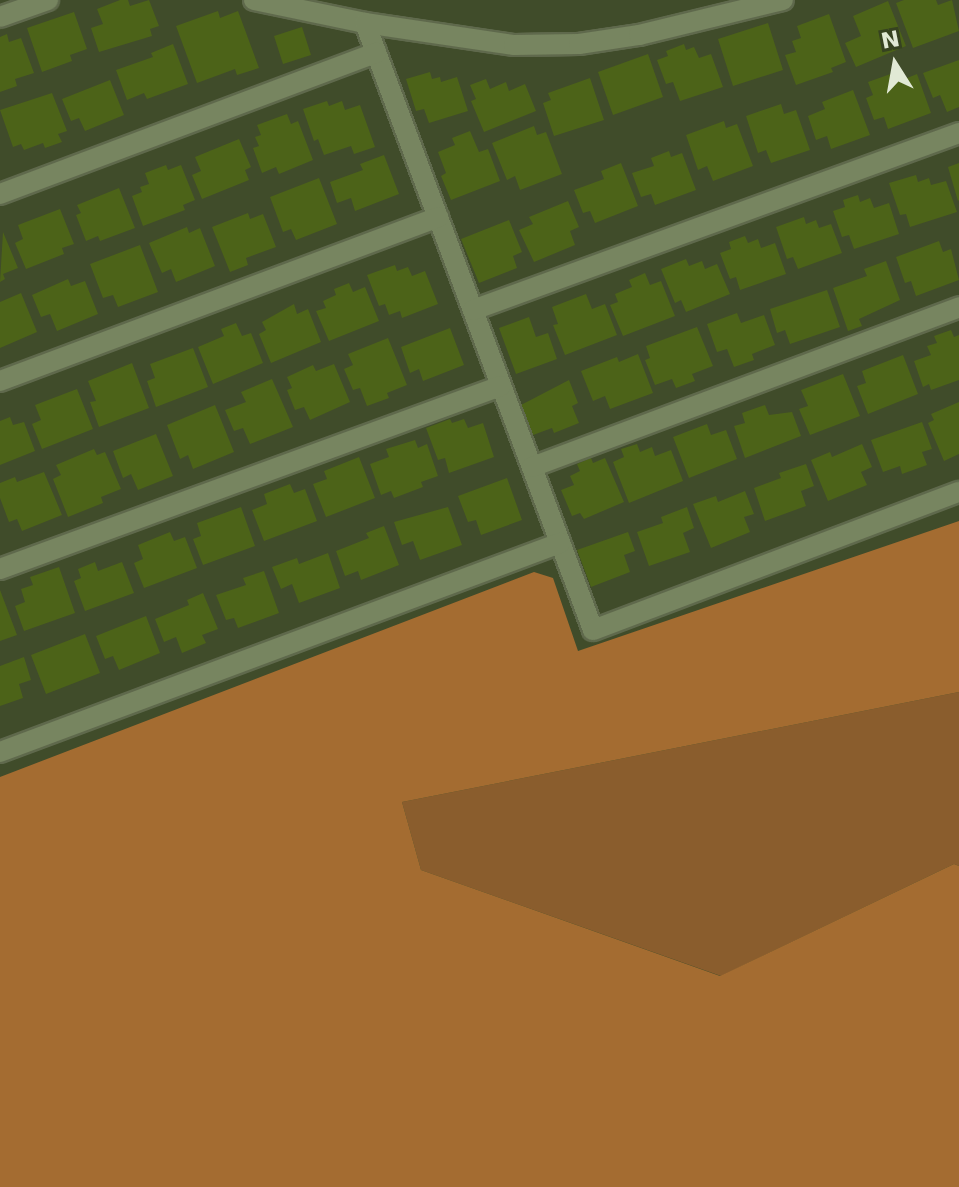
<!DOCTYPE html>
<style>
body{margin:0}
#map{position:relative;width:959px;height:1187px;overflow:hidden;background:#404c2a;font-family:"DejaVu Sans",sans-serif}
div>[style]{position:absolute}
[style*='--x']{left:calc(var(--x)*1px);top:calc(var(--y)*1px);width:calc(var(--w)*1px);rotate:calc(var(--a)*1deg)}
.green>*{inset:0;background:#8a5d2d}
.forest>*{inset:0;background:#a46c31}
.building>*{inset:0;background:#4c6318}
.roads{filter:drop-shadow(2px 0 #5f694c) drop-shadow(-2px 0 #5f694c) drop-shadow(0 2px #5f694c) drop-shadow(0 -2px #5f694c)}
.minor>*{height:20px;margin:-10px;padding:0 10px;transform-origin:10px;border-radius:10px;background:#778560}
span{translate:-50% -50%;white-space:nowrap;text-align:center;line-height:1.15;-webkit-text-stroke:7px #364220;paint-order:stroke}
.north{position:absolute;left:855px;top:24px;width:80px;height:80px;-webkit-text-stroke:6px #364220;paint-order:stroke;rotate:349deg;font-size:22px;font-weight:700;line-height:32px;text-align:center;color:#e1e9d5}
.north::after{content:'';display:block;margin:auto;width:28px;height:36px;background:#e1e9d5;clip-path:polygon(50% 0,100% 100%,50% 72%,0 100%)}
</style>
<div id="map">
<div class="green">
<i style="clip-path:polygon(959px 692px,959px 866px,954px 864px,721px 976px,421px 870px,402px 802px)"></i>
</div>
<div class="forest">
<i style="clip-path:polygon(959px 521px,959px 692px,402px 802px,421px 870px,720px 976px,954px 864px,959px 866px,959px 1187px,0 1187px,0 777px,534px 572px,553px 578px,578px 651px)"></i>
</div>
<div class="building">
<i style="clip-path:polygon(120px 0,128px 0,130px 6px,149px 0,159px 26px,150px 29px,152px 36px,99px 52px,91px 28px,103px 24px,97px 9px)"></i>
<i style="clip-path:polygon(904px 0,936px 0,938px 5px,952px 0,959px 31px,913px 48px,896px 3px)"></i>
<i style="clip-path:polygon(888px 1px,906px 46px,856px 67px,845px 43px,861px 36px,853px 16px)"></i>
<i style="clip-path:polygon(218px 11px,220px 18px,238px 11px,259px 68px,237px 75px,235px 69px,197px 83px,176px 26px)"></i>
<i style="clip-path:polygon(74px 12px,87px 49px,70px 55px,72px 61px,42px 72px,27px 28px)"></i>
<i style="clip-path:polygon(829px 14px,846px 62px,831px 68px,833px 72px,796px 85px,785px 55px,796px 52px,792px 41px,801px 38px,797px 26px)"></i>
<i style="clip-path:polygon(768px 23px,783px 70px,733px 86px,718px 39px)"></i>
<i style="clip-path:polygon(302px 27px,311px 55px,283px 64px,274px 36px)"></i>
<i style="clip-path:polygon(7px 34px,9px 42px,21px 38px,34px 73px,15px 79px,17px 86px,0 92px,0 37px)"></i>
<i style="clip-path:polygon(173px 44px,188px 84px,147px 99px,144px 93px,127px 100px,116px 70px,153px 57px,151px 53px)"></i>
<i style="clip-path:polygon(684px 44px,686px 50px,694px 47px,699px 58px,711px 54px,723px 87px,680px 101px,673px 82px,666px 84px,657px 60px,668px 56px,666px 51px)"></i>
<i style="clip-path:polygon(648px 54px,663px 97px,613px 115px,598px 72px)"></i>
<i style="clip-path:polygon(959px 60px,959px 107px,947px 112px,940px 95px,933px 98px,923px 73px)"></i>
<i style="clip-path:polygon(899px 71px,902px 80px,917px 74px,931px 113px,888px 129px,884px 117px,874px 120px,866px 98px,873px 95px,868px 82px)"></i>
<i style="clip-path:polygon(430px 72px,432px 79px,440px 77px,441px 82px,457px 77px,468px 111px,429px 123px,424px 109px,416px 111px,406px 79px)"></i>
<i style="clip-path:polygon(590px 78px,604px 120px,554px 136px,543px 103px,551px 100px,548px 93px)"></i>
<i style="clip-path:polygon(486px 79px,490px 89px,506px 82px,509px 91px,525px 84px,536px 111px,484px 132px,471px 101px,476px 99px,470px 85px)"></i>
<i style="clip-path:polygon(110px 80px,124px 115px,85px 131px,79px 118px,71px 121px,62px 99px)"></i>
<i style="clip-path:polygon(853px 90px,870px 135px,831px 149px,827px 136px,816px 140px,808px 116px,825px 109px,822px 102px)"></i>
<i style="clip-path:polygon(52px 93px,67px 131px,58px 134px,62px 142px,45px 148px,43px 143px,24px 150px,21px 144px,13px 147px,0 110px)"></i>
<i style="clip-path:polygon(327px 101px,329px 106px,342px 101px,345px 110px,360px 105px,375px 147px,354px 154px,351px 146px,324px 155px,318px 139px,314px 141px,303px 109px)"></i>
<i style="clip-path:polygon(781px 104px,784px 114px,796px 110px,810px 150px,771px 163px,766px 150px,758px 153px,746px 116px)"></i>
<i style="clip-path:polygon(287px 114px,291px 124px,298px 121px,313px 160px,279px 174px,276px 167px,262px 173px,253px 148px,259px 146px,255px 137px,261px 135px,257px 125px)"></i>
<i style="clip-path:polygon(724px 121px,726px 128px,737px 124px,753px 166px,713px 181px,707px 166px,698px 170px,686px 135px)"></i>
<i style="clip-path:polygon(534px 126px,537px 135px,546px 132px,562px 174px,520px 190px,515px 176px,507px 180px,492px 143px)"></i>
<i style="clip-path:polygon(470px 131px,479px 152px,488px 149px,500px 181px,451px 200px,441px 176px,446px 173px,438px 152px,455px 145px,452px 138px)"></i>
<i style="clip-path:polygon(239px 139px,251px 167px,245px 170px,249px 180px,202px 199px,192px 175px,201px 171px,195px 157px)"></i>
<i style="clip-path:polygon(669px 151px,671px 157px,682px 153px,696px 190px,655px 205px,651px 194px,641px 197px,632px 173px,654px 166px,651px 158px)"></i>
<i style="clip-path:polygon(384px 155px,399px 194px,355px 211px,351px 198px,337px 203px,330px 182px,363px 170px,360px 164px)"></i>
<i style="clip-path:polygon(621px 163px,638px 206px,595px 223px,590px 211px,583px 213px,574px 190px,604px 179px,601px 171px)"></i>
<i style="clip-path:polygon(959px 163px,959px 200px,958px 201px,948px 167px)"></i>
<i style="clip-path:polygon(166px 165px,168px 170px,181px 165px,195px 200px,183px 205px,185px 210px,143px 226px,132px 196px,142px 192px,140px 187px,149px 184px,145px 173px)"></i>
<i style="clip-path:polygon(916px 175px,918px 182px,929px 178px,931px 185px,946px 181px,957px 212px,910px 227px,906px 214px,900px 215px,889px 183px)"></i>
<i style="clip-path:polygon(319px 178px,337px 224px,296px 240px,291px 229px,283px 232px,270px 197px)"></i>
<i style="clip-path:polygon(119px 188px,135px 228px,100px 241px,98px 236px,86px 241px,76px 215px,81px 213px,77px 205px)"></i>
<i style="clip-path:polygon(858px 195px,860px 202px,870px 198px,874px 208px,889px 203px,899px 234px,854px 249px,849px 235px,842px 237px,833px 211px,845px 207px,843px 200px)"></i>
<i style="clip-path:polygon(568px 201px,579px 227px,570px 231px,575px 245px,534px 262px,519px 230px,533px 224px,529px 217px)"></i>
<i style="clip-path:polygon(60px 209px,74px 244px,62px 248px,64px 254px,26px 269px,15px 243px,23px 239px,18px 225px)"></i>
<i style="clip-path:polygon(248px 213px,250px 219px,263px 214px,276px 247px,246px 258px,248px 265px,230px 272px,212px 227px)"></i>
<i style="clip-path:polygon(804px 217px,806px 224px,816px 220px,819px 228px,831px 224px,842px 253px,798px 269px,793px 257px,787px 259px,776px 227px)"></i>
<i style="clip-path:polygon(509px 220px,522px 252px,513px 256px,517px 268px,479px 283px,461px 239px)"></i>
<i style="clip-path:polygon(187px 227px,189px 233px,200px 228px,215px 266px,176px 282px,171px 269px,162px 273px,149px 243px)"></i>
<i style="clip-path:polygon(3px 232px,18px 268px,3px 274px,5px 279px,0 282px)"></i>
<i style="clip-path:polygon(745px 236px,748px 243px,758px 239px,761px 248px,775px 243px,786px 274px,740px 290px,736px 277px,730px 279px,720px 253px,731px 249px,729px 242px)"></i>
<i style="clip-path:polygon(939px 241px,943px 252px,951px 249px,959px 280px,916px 296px,911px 281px,905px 283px,896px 257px)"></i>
<i style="clip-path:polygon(140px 245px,158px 292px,118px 307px,113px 295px,103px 298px,90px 264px)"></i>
<i style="clip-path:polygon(686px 259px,689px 266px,702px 261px,705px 269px,717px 264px,730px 294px,686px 312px,681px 300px,675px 303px,661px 269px)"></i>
<i style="clip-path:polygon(886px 261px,900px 300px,859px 319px,862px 326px,848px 331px,833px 288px,867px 276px,864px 269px)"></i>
<i style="clip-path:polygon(395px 265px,397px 271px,408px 267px,412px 276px,425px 271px,438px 304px,402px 318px,400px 311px,389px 315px,385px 304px,379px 306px,367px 275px)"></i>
<i style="clip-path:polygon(645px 273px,650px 285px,661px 281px,675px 316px,623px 336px,610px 305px,618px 302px,615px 294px,632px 287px,629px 280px)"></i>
<i style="clip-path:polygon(68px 279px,71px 286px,85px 281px,98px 314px,57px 331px,50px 314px,41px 317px,32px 295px)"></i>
<i style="clip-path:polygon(349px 283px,353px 292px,365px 287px,379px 321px,329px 341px,316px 311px,326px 308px,323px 301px,336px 295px,334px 289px)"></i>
<i style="clip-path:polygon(827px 290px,840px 327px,790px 344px,785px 330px,777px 333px,770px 309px)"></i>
<i style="clip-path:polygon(21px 293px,37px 332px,0 348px,0 302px)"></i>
<i style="clip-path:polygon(586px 294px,592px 309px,605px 304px,617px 335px,565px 355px,553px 325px,558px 324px,552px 307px)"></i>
<i style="clip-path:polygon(294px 304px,297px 314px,308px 309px,321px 342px,271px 363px,259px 334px,266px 330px,262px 322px)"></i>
<i style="clip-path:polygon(737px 313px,741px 323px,764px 315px,775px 345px,752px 354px,754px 360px,734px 367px,727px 349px,717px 352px,707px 324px)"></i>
<i style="clip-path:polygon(529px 317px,536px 337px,548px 333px,557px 359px,516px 374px,499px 328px)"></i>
<i style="clip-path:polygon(236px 323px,242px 336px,251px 333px,263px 363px,213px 384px,198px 347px,224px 336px,221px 329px)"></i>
<i style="clip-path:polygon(697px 327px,713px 366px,692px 374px,695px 381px,676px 388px,672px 379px,655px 385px,645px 360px,650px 358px,646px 346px)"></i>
<i style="clip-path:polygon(450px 328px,464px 365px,423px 381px,419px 369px,410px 373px,401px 347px)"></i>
<i style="clip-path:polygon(951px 330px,954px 337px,959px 335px,959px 380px,931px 390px,929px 384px,923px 387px,914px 361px,931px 355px,927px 346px,937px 343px,934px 336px)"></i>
<i style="clip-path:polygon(388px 338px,407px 385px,387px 393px,389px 398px,367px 406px,360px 388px,353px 390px,344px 369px,353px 365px,348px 354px)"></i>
<i style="clip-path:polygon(193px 348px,208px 387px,156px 407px,147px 381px,155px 378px,150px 364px)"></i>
<i style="clip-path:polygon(638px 354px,653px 393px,610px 409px,605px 396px,593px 401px,581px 371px,617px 357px,619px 362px)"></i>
<i style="clip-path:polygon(903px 355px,918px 394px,868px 414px,857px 386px,866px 383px,862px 371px)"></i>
<i style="clip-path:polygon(132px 363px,149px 408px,99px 427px,90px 402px,96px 401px,88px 381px)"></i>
<i style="clip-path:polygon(334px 364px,350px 402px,310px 420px,304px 407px,295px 410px,287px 390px,292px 388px,287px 377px,313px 365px,316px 371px)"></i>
<i style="clip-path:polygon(843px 374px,860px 416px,810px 435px,799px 409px,808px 406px,801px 390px)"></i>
<i style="clip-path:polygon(272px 379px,293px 427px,250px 444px,243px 428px,234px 431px,225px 410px,246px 402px,241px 392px)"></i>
<i style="clip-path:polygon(569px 380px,578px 403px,572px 406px,579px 423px,554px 433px,552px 428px,533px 435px,521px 405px)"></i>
<i style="clip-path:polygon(77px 389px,93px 429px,42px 449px,32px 424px,41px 420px,35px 405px)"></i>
<i style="clip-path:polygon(959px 402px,959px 454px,944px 461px,928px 423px,934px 420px,931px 414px)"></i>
<i style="clip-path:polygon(215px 405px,234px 452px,193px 469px,188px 455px,180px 459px,167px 425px)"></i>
<i style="clip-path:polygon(765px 405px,769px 415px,792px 412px,801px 436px,745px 458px,734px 426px,745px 423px,742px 413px)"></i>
<i style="clip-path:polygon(10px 417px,13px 425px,24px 422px,35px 451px,0 465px,0 421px)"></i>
<i style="clip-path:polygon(450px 419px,452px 423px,464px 419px,468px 428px,483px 423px,494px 457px,449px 473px,445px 458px,438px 460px,426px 428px)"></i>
<i style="clip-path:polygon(922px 422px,932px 449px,922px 452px,927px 465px,902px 474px,900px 466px,883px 472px,871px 440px)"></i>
<i style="clip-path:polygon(707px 424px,711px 435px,726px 430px,737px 459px,689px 478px,673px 437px)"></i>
<i style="clip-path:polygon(156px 434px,173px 476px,138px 490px,131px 474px,123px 478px,113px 451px)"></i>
<i style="clip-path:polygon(415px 440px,418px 448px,427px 444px,438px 476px,421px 482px,423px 487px,394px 498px,391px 491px,381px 495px,370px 464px,389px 457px,386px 449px)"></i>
<i style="clip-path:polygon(637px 444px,640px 452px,652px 447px,655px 456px,671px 450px,683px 481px,629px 503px,613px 462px,624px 457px,621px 449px)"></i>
<i style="clip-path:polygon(862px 444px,872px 467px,861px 472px,867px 485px,828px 501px,811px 460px,830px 452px,832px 457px)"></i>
<i style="clip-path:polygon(94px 449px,97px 455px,105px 452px,121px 489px,101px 497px,103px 503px,68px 517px,53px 479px,61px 475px,56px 465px)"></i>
<i style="clip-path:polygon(359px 457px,375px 498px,326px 517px,313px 484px,327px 479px,324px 471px)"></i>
<i style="clip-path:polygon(591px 458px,593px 463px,605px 458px,624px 502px,584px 519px,580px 513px,572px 516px,561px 490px,574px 485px,570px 476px,580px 471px,577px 464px)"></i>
<i style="clip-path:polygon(806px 464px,814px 486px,801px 491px,806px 506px,765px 521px,754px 488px,781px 478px,779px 473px)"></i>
<i style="clip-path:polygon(44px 472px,62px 515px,22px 531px,17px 519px,9px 522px,0 498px,0 483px,15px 477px,17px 482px)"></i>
<i style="clip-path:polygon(507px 478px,522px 520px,481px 535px,476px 520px,468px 522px,458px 496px)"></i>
<i style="clip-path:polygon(290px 484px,294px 493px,305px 489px,317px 521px,264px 541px,252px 510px,267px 504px,264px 494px)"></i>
<i style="clip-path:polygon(745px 491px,754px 514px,744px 517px,750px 532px,711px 548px,693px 504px,716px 496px,718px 502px)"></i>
<i style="clip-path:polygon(241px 507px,255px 546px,203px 565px,193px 539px,201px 536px,197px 523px)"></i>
<i style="clip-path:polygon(448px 507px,462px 545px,420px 560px,413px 541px,402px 545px,394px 522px)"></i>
<i style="clip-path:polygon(687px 507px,694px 528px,683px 533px,690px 552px,649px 566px,637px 532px,663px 523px,661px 517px)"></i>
<i style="clip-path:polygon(384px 526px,399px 565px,361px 580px,358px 571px,345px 576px,336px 551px,369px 538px,366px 533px)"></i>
<i style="clip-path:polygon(170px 532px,174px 541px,185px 537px,197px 568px,144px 588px,134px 563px,143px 559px,138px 545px)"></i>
<i style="clip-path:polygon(628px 532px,635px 551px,624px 555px,630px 572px,591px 587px,577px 550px)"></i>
<i style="clip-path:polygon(328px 553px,340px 588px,299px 603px,292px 584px,281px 589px,272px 567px,297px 558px,299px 564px)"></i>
<i style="clip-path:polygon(95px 562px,98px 571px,122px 562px,134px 593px,85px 611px,74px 581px,81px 578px,78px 569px)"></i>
<i style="clip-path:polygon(59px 567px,75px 613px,24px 631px,15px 606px,25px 602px,21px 589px,33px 585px,30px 577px)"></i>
<i style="clip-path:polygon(264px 571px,279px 613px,238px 628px,234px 618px,226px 620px,216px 595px,246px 585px,243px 578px)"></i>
<i style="clip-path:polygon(0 590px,17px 635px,0 641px)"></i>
<i style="clip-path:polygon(203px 593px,218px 629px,202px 635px,206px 643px,182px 653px,176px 637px,164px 642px,155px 619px,189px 605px,187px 600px)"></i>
<i style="clip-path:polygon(146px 616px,160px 653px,119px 670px,113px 656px,105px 659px,96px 636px)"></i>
<i style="clip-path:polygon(85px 634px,100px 673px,46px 694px,31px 655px)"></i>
<i style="clip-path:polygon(24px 657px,31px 680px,19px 684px,23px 698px,0 706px,0 666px)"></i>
</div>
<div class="roads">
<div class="minor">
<i style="--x:254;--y:0;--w:113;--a:11.7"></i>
<i style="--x:365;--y:23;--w:151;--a:8.4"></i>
<i style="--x:514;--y:45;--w:65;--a:-0.9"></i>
<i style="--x:579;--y:44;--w:61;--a:-8.5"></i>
<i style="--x:639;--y:35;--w:148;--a:-13.7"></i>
<i style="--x:0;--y:17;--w:51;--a:-19.5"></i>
<i style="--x:365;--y:23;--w:648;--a:69.41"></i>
<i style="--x:593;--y:630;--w:391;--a:-20.7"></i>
<i style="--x:0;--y:194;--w:402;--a:-20.6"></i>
<i style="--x:473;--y:310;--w:517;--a:-20.01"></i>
<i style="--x:0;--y:381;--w:468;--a:-20.5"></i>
<i style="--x:532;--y:467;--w:456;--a:-20.5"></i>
<i style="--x:0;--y:569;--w:533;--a:-20.07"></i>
<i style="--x:0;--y:752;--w:598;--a:-20.47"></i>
</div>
</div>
<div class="north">N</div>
</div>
